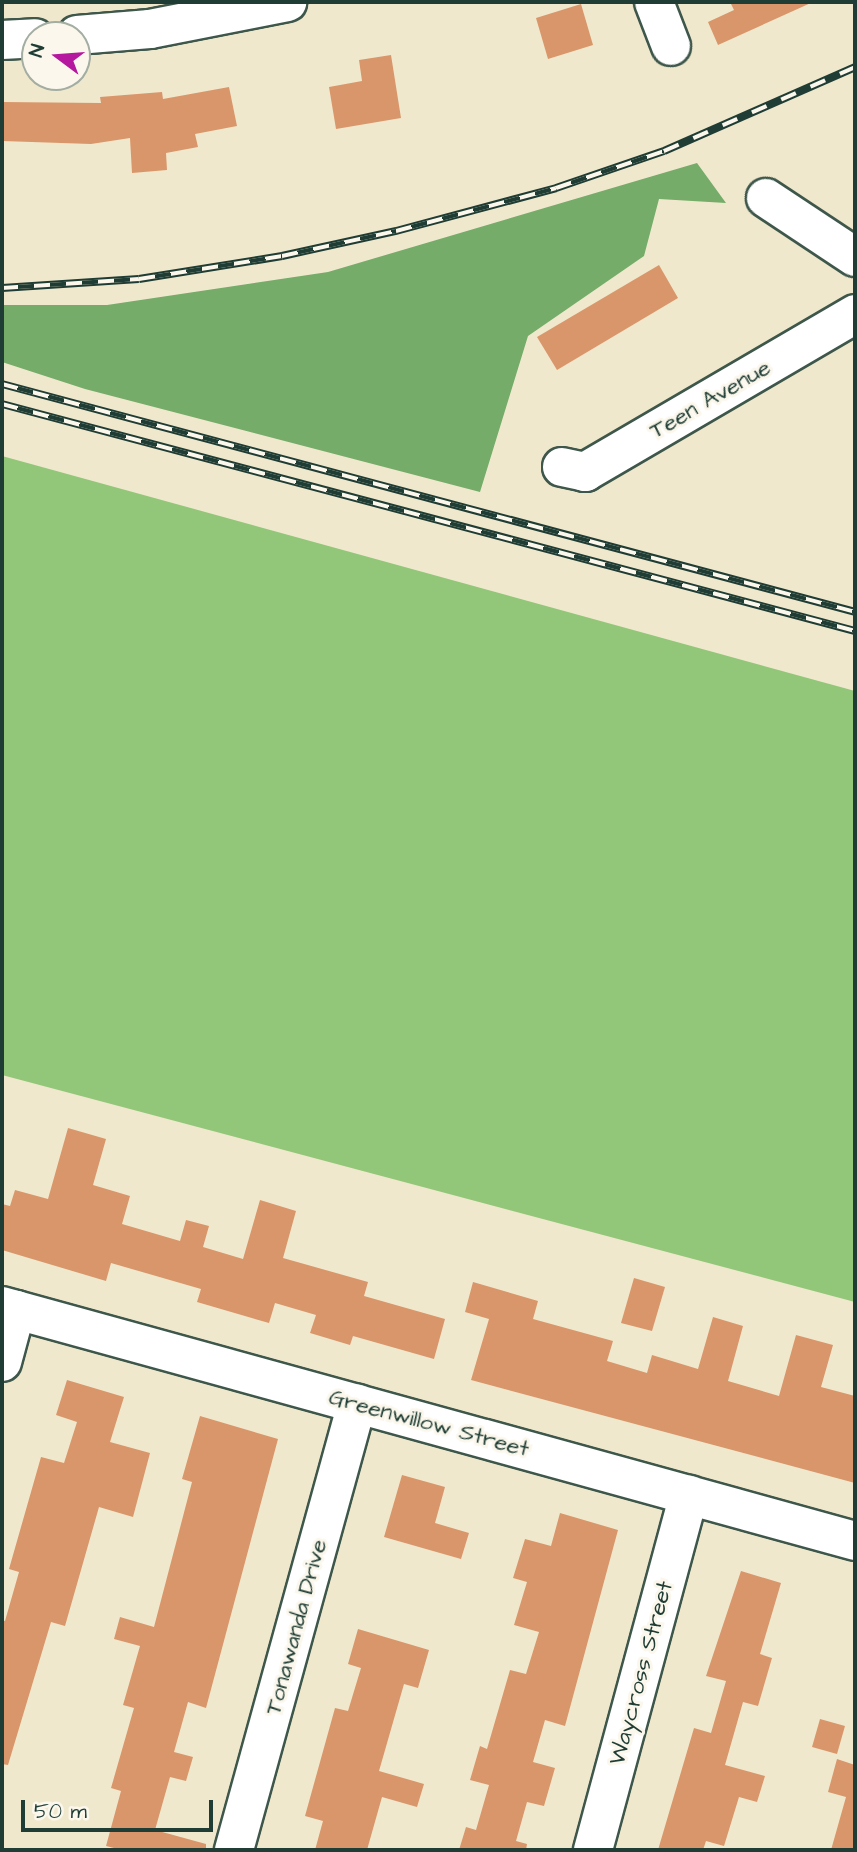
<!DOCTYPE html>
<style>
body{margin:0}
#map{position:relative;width:857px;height:1852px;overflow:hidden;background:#f0e8cd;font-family:"Architects Daughter",sans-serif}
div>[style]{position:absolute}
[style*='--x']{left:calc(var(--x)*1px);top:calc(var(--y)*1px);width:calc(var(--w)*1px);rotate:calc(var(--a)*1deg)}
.green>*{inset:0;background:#92c779}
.forest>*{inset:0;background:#75ac69}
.building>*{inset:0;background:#d9966a}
.roads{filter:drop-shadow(2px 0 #3e574b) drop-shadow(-2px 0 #3e574b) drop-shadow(0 2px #3e574b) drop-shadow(0 -2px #3e574b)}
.minor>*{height:38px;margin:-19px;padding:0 19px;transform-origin:19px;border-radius:19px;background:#fff}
.rail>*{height:8px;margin-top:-4px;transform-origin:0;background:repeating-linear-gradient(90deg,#fbf7ec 0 16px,#1f3d34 0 32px);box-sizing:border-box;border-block:2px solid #1f3d34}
span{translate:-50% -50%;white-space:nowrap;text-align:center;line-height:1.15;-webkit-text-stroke:6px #fbf7ec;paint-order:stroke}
.street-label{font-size:23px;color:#1f3d34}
.frame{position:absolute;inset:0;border:4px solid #1f3d34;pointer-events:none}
.north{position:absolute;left:21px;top:21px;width:70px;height:70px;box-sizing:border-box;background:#fbf7ec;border:2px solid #a3ada2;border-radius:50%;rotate:286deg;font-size:19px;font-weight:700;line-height:28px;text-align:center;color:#1f3d34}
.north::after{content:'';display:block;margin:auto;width:24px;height:32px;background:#b5179e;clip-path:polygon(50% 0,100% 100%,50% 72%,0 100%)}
.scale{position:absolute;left:21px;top:1800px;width:192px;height:32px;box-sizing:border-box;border:4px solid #1f3d34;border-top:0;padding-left:9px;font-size:21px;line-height:24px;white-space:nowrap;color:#1f3d34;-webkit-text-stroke:5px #fbf7ec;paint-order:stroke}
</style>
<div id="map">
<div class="green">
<i style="clip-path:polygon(2px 456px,855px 691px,855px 1302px,2px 1075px)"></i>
</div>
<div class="forest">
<i style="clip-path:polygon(697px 163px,726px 203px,659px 199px,644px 256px,528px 336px,480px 492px,85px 389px,2px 362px,2px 305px,107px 305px,328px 272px)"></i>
</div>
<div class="building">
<i style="clip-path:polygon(730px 2px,813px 2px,718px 45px,708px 22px,734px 10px)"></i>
<i style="clip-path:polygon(581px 4px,593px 45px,548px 59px,536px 18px)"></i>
<i style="clip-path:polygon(391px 55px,401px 118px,336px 129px,329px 87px,362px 81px,359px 60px)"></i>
<i style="clip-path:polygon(229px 87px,237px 126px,195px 134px,198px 147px,166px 153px,167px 170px,132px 173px,130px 138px,91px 144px,2px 141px,2px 102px,101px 103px,100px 97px,162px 92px,163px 99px)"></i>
<i style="clip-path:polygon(659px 265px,678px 298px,557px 370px,537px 337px)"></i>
<i style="clip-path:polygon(68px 1128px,106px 1139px,93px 1185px,130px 1196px,122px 1224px,180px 1241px,186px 1220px,209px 1226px,203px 1247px,243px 1259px,260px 1200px,296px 1211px,283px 1258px,368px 1282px,364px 1296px,445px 1319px,434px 1359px,353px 1336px,350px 1345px,310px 1333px,316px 1315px,275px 1303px,269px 1323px,197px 1302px,201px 1289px,111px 1263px,106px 1281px,2px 1250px,2px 1204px,10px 1206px,15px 1190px,48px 1199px)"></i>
<i style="clip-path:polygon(634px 1278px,665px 1287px,652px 1331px,621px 1323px)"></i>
<i style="clip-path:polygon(473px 1282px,538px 1301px,533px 1319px,613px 1341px,607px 1361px,647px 1373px,652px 1355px,698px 1369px,713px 1317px,743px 1326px,728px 1381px,779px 1396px,796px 1335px,833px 1345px,821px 1387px,855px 1396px,855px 1483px,471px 1380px,489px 1319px,465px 1312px)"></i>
<i style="clip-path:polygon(67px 1380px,124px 1397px,110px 1442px,150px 1453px,133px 1517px,99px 1507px,65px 1626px,51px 1622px,8px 1765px,2px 1764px,2px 1620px,5px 1621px,19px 1572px,9px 1569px,41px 1457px,64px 1463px,77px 1422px,56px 1415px)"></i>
<i style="clip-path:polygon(200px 1416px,278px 1439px,206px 1708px,188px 1702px,174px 1752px,193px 1757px,186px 1781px,170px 1777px,155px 1830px,206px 1844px,206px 1850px,122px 1850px,106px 1846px,121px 1791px,111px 1788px,134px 1708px,123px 1705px,140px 1646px,114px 1639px,120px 1617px,154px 1627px,192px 1482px,182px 1479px)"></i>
<i style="clip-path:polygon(402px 1475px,445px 1487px,435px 1523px,469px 1533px,461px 1559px,384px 1537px)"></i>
<i style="clip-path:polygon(560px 1513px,618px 1530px,565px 1726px,545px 1720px,533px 1762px,555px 1768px,544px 1806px,527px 1802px,516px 1841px,527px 1844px,526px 1850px,459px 1850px,466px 1827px,476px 1830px,489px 1785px,470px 1780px,480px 1746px,487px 1749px,510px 1670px,526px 1674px,539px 1632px,514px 1625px,527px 1582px,513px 1578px,525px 1539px,551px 1546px)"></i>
<i style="clip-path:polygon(741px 1571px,781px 1583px,760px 1654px,772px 1658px,758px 1706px,743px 1702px,725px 1765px,765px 1776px,757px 1802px,739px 1797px,724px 1846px,706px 1841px,703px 1850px,658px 1850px,694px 1728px,711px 1733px,726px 1681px,706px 1676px)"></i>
<i style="clip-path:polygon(358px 1629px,429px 1650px,418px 1688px,404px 1684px,379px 1771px,424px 1784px,417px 1807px,382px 1797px,367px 1850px,315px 1850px,323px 1821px,305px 1816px,335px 1708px,348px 1711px,361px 1668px,348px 1664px)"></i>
<i style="clip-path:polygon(820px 1719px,845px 1726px,837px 1754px,812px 1747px)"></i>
<i style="clip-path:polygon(837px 1759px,855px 1765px,855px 1850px,831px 1850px,846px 1797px,828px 1792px)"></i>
</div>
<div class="roads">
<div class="minor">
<i style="--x:654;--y:2;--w:47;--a:68.9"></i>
<i style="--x:77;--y:35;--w:73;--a:-4.7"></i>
<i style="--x:150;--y:29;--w:140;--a:-11.1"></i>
<i style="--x:2;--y:40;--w:33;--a:-3"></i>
<i style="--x:766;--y:198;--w:107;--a:33.5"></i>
<i style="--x:562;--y:467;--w:24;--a:12"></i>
<i style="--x:585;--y:472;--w:313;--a:-30.3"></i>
<i style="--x:2;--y:1306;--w:885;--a:15.4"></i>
<i style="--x:2;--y:1362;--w:54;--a:-74.9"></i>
<i style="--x:234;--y:1850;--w:463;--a:-74.6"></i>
<i style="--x:593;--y:1850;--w:368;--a:-74.9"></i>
</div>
</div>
<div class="rail">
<i style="--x:2;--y:288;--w:137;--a:-3.8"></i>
<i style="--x:139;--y:279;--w:145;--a:-9.1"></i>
<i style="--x:282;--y:256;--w:117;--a:-12.4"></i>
<i style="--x:396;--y:231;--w:166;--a:-15"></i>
<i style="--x:556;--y:188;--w:114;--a:-18.9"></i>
<i style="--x:664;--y:151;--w:209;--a:-23.7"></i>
<i style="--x:2;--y:384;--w:883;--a:14.96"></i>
<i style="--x:2;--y:404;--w:883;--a:14.9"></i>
</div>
<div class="street-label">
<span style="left:710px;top:399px;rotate:-30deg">Teen Avenue</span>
<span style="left:429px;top:1423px;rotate:15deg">Greenwillow Street</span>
<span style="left:296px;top:1627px;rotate:-75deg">Tonawanda Drive</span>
<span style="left:641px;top:1673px;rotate:-75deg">Waycross Street</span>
</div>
<div class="frame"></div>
<div class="north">N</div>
<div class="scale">50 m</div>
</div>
